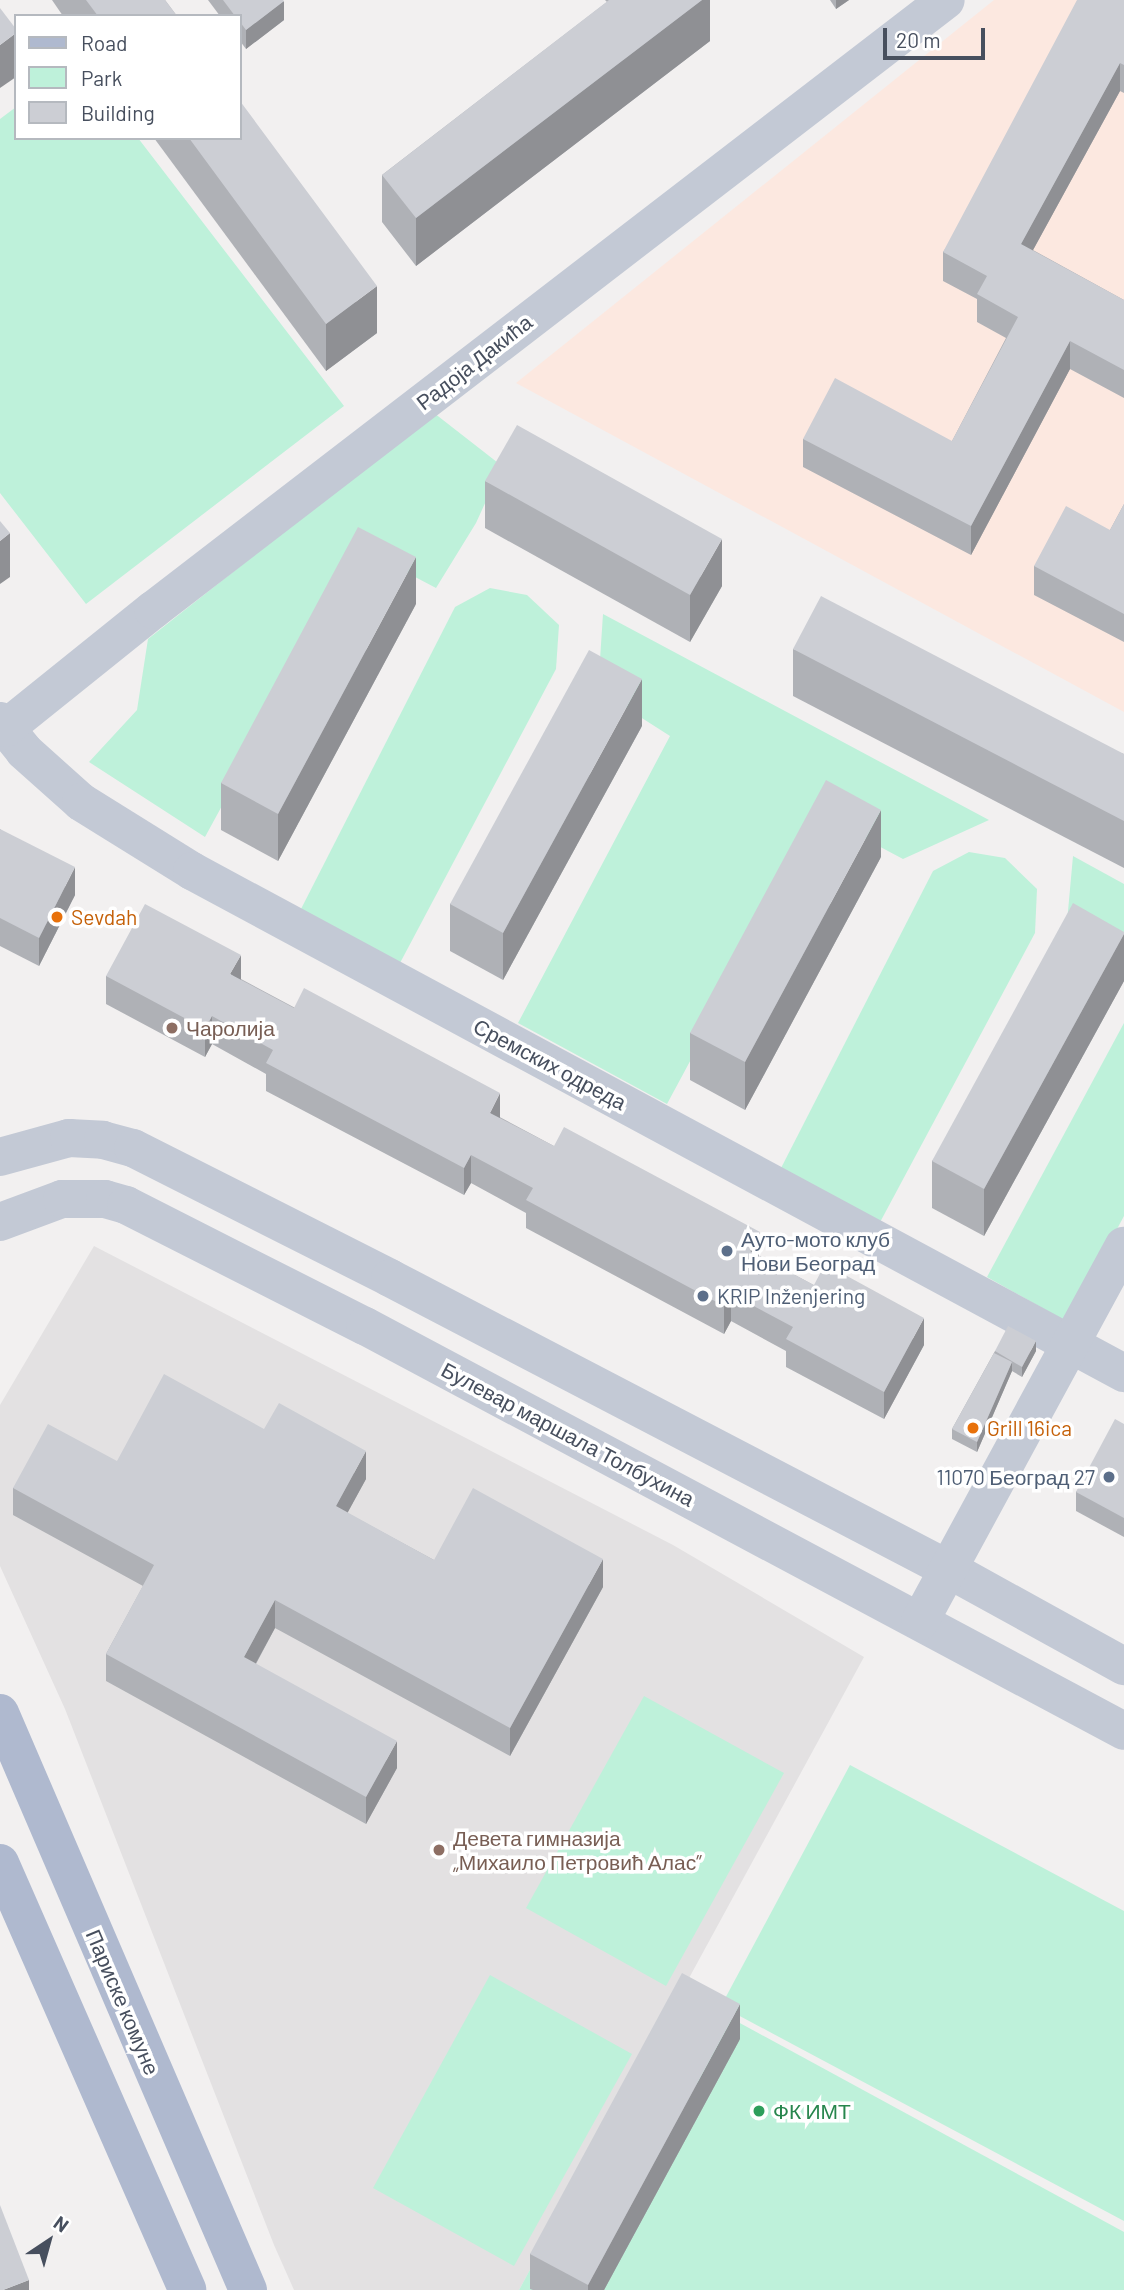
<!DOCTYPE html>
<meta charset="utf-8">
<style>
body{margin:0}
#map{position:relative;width:1124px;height:2290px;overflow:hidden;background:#f2f0f0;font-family:Barlow,sans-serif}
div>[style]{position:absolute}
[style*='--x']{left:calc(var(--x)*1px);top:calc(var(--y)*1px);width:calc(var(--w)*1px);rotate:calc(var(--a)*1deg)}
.education>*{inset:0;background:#e3e1e2}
.medical>*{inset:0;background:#fce8e0}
.green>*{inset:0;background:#bef1da}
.minor>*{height:38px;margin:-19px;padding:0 19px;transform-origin:19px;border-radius:19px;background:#c3c9d5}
.major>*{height:38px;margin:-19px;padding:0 19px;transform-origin:19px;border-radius:19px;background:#afb9cf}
.wall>*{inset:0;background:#afb1b6}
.shaded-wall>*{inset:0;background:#8f9094}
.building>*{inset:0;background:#ccced4}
.dots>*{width:19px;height:19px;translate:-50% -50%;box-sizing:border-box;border:4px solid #fff;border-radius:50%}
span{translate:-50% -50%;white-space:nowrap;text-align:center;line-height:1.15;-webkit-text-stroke:7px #fff;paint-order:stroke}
.street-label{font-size:21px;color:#474f5e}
.food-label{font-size:21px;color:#c56008}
.left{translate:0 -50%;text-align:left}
.education-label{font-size:21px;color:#785e54}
.service-label{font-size:21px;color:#4e5e75}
.right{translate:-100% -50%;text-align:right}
.leisure-label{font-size:21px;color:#27864d}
.legend{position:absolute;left:14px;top:14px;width:228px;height:126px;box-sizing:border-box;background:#fff;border:2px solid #b5b9bf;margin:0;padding:9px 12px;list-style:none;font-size:21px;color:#474f5e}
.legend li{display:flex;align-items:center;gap:14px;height:35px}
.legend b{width:35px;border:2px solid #b5b9bf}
.north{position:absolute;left:14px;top:2206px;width:70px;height:70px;-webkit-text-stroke:5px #fff;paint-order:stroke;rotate:36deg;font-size:19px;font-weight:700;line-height:28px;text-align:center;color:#474f5e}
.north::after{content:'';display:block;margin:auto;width:24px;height:32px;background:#474f5e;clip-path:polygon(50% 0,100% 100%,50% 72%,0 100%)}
.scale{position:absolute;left:883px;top:28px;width:102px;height:32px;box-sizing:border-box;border:4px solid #474f5e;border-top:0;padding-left:9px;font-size:21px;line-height:24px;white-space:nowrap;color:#474f5e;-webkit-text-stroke:5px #fff;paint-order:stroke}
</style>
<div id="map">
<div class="education">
<i style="clip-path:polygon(94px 1246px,673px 1545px,864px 1657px,519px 2290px,294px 2290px,274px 2245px,65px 1709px,0 1566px,0 1405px)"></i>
</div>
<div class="medical">
<i style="clip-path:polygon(994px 0,1124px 0,1124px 712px,516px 383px)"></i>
</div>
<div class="green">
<i style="clip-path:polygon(16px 107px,16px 138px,138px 138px,344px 406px,86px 604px,0 493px,0 119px)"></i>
<i style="clip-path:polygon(434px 413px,502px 466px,476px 523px,436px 588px,362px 549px,205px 837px,89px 762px,137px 710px,148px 639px)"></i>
<i style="clip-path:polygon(490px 588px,527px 595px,559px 625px,556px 669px,400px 963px,301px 909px,455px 607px)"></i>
<i style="clip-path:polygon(603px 614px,989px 820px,903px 859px,822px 816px,667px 1104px,518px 1023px,670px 736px,598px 690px)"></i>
<i style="clip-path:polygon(969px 852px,1005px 858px,1037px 889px,1035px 933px,878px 1226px,779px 1172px,933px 871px)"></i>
<i style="clip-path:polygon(1073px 856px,1124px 884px,1124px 966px,1066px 933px)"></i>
<i style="clip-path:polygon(1124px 1023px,1124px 1216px,1067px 1322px,987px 1277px)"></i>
<i style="clip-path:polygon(644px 1696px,784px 1773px,666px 1986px,526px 1908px)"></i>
<i style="clip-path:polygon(850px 1765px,1124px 1911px,1124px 2221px,721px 2006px)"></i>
<i style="clip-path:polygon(490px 1975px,632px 2054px,514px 2266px,373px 2188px)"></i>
<i style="clip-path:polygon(681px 1991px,1124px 2232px,1124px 2290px,519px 2290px)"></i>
</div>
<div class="minor">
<i style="--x:0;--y:721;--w:38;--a:51"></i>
<i style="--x:24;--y:751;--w:76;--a:41.8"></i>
<i style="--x:81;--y:802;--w:131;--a:31.9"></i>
<i style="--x:192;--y:871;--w:1059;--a:28.31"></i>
<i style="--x:6;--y:728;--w:189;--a:-38.8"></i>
<i style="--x:153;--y:610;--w:1000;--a:-37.57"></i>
<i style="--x:0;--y:1157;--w:72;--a:-15.4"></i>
<i style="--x:69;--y:1138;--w:34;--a:3"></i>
<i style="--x:103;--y:1140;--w:31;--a:15"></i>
<i style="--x:133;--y:1148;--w:288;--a:26.8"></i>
<i style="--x:390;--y:1278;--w:629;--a:27.54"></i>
<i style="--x:948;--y:1569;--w:201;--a:28.9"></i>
<i style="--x:0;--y:1222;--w:66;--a:-20.4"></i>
<i style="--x:62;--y:1199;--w:43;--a:0"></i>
<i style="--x:105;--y:1199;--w:22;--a:16"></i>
<i style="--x:126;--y:1205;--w:268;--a:26.9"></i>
<i style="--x:365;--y:1326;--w:860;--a:28.08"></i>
<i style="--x:920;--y:1621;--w:427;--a:-61.5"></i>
</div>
<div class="major">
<i style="--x:0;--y:1713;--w:628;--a:66.74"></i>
<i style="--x:0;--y:1863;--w:466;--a:66.3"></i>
</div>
<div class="wall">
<i style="clip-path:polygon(52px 0,165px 0,177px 16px,63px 16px)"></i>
<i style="clip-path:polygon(208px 0,283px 0,284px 20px,246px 49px,240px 41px,240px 16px,220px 16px)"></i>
<i style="clip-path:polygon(605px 0,710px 0,710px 41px,416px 266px,382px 222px,382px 175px,607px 2px)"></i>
<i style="clip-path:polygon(830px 0,849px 0,836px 9px)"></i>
<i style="clip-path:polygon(1124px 0,1124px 93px,1120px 91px,1033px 250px,1124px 300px,1124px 398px,1070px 369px,971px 555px,803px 467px,803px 439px,952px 441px,1006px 338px,977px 322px,977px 299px,943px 281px,943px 252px)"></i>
<i style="clip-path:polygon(154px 138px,240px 138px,377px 333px,326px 371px)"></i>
<i style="clip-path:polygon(485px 481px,722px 586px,690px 642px,485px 528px)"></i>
<i style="clip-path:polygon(1124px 504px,1124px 642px,1034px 595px,1034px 566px,1110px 530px)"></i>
<i style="clip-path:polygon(416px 604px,278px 861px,221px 830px,221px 783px)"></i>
<i style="clip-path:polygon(793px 649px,1124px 754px,1124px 868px,793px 696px)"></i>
<i style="clip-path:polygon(642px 726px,503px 980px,450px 951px,450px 904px)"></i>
<i style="clip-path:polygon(0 829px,75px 895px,39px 966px,0 946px)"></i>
<i style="clip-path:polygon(881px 857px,745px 1110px,690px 1080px,690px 1033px)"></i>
<i style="clip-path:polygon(1124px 932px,1124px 981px,984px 1236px,932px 1208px,932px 1161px)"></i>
<i style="clip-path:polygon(106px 976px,241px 979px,760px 1256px,924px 1345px,884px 1419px,786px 1367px,786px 1351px,731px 1321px,724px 1334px,526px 1228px,526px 1213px,471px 1183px,464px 1195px,266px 1091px,266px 1074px,212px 1044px,205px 1057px,106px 1004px)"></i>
<i style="clip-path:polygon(995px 1351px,1036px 1351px,1022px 1377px,1012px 1371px,977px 1452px,952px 1439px,952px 1429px)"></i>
<i style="clip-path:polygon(1124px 1424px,1124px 1537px,1076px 1511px,1076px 1492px)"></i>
<i style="clip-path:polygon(264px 1429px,366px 1479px,347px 1513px,434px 1560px,603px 1587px,510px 1756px,275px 1628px,256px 1664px,397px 1768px,366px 1824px,106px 1681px,106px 1654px,143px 1586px,13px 1515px,13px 1488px,117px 1461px)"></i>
<i style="clip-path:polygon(740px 2039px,604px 2290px,533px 2290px,530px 2289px,530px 2254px)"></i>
</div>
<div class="shaded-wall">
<i style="clip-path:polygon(702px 0,710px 0,710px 41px,416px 266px,416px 218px)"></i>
<i style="clip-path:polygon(836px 0,849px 0,836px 9px)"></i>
<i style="clip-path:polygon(284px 1px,284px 20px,246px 49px,246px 30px)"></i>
<i style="clip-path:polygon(16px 33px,16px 77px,0 88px,0 45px)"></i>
<i style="clip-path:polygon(1120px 63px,1120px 91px,1021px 272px,1021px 244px)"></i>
<i style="clip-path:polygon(377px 286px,377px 333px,326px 371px,326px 324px)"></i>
<i style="clip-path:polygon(1070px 341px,1070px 369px,971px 555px,971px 526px)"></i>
<i style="clip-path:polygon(10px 533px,10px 577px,0 584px,0 541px)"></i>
<i style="clip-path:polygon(722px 539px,722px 586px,690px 642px,690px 595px)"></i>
<i style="clip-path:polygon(416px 557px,416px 604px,278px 861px,278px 814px)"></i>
<i style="clip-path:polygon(642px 679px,642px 726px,503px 980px,503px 933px)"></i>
<i style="clip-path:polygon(881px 810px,881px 857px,745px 1110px,745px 1062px)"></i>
<i style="clip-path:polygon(75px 867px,75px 895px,39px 966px,39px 938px)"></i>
<i style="clip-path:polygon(1124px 934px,1124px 981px,984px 1236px,984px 1189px)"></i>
<i style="clip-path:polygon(241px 955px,241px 982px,230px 974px)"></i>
<i style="clip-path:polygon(212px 1016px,212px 1044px,205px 1057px,205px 1029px)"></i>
<i style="clip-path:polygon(500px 1093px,500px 1121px,490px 1113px)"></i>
<i style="clip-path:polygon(471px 1155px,471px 1183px,464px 1195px,464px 1168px)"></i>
<i style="clip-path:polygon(760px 1232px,760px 1260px,750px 1251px)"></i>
<i style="clip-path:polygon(731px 1294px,731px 1321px,724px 1334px,724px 1306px)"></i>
<i style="clip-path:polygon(924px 1318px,924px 1345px,884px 1419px,884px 1392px)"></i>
<i style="clip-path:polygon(1036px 1341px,1036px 1351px,1022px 1377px,1022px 1367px)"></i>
<i style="clip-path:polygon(1012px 1362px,1012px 1371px,977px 1452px,977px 1442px)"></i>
<i style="clip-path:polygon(366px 1451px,366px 1479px,336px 1534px,336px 1506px)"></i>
<i style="clip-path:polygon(603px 1559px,603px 1587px,510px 1756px,510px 1728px)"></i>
<i style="clip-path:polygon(275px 1600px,275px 1628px,244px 1685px,244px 1657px)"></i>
<i style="clip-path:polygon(397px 1741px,397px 1768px,366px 1824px,366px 1797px)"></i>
<i style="clip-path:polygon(740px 2004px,740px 2039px,604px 2290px,588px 2290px,588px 2285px)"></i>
<i style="clip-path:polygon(29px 2280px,29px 2290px,3px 2290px)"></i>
</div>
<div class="building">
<i style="clip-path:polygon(86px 0,165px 0,177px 16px,98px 16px)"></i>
<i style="clip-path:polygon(223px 0,283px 0,284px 1px,246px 30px,240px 22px,240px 16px,235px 16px)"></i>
<i style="clip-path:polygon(609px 0,702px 0,416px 218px,382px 175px)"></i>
<i style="clip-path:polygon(1077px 0,1124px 0,1124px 65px,1120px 63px,1021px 244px,1124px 300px,1124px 370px,1070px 341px,971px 526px,803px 439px,835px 378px,952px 441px,1018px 317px,977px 294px,987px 276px,943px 252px)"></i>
<i style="clip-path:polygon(0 8px,16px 29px,16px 33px,0 45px)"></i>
<i style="clip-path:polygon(240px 101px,377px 286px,326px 324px,189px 138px,240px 138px)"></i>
<i style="clip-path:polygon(517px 425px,722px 539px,690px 595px,485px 481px)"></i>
<i style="clip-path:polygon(1124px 504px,1124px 614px,1034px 566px,1066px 506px,1110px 530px)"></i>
<i style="clip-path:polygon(0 521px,10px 533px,0 541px)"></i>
<i style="clip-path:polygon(358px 527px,416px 557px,278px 814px,221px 783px)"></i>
<i style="clip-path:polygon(821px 596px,1124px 754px,1124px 821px,793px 649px)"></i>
<i style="clip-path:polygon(589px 650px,642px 679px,503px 933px,450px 904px)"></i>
<i style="clip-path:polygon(826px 780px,881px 810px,745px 1062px,690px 1033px)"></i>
<i style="clip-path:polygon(0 829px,75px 867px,39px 938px,0 918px)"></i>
<i style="clip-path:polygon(1073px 903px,1124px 932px,1124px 934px,984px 1189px,932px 1161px)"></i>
<i style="clip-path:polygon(145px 904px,241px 955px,230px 974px,294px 1008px,304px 988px,500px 1093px,490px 1113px,554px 1146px,564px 1127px,760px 1232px,750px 1251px,814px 1285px,825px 1264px,924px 1318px,884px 1392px,786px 1339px,793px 1327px,731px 1294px,724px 1306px,526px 1200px,533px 1188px,471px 1155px,464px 1168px,266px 1063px,273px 1050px,212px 1016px,205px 1029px,106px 976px)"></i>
<i style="clip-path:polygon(1008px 1326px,1036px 1341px,1022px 1367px,995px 1351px)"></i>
<i style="clip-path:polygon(994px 1353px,1012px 1362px,977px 1442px,952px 1429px)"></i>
<i style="clip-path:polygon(164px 1374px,264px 1429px,279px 1403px,366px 1451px,336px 1506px,434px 1560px,473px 1488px,603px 1559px,510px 1728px,275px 1600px,244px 1657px,397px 1741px,366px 1797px,106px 1654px,154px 1565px,13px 1488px,48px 1424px,117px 1461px)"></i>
<i style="clip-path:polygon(1115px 1419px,1124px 1424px,1124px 1518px,1076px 1492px)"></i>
<i style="clip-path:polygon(682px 1973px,740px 2004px,588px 2285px,530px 2254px)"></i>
<i style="clip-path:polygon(0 2205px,29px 2280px,3px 2290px,0 2290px)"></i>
</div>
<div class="dots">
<i style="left:57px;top:917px;background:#e8710a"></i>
<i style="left:172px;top:1028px;background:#8d6e63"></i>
<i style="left:727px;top:1251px;background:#5c6f8a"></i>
<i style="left:703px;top:1296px;background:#5c6f8a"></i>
<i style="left:973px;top:1428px;background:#e8710a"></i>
<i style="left:1109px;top:1477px;background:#5c6f8a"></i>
<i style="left:439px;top:1850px;background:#8d6e63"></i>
<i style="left:759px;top:2111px;background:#2e9e5b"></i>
</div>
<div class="street-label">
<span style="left:474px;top:362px;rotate:-38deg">Радоја Дакића</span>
<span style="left:550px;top:1064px;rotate:28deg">Сремских одреда</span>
<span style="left:568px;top:1434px;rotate:28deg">Булевар маршала Толбухина</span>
<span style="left:123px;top:2002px;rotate:67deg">Париске комуне</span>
</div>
<div class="food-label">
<span class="left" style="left:71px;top:917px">Sevdah</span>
<span class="left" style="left:987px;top:1428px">Grill 16ica</span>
</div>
<div class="education-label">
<span class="left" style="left:186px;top:1028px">Чаролија</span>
<span class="left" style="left:453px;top:1850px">Девета гимназија<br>„Михаило Петровић Алас”</span>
</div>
<div class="service-label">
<span class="left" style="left:741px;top:1251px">Ауто-мото клуб<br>Нови Београд</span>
<span class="left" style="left:717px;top:1296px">KRIP Inženjering</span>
<span class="right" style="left:1095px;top:1477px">11070 Београд 27</span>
</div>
<div class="leisure-label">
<span class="left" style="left:773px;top:2111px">ФК ИМТ</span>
</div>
<ul class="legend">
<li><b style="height:9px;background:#afb9cf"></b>Road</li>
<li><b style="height:19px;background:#bef1da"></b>Park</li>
<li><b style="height:19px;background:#ccced4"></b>Building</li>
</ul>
<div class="north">N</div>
<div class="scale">20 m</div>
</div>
